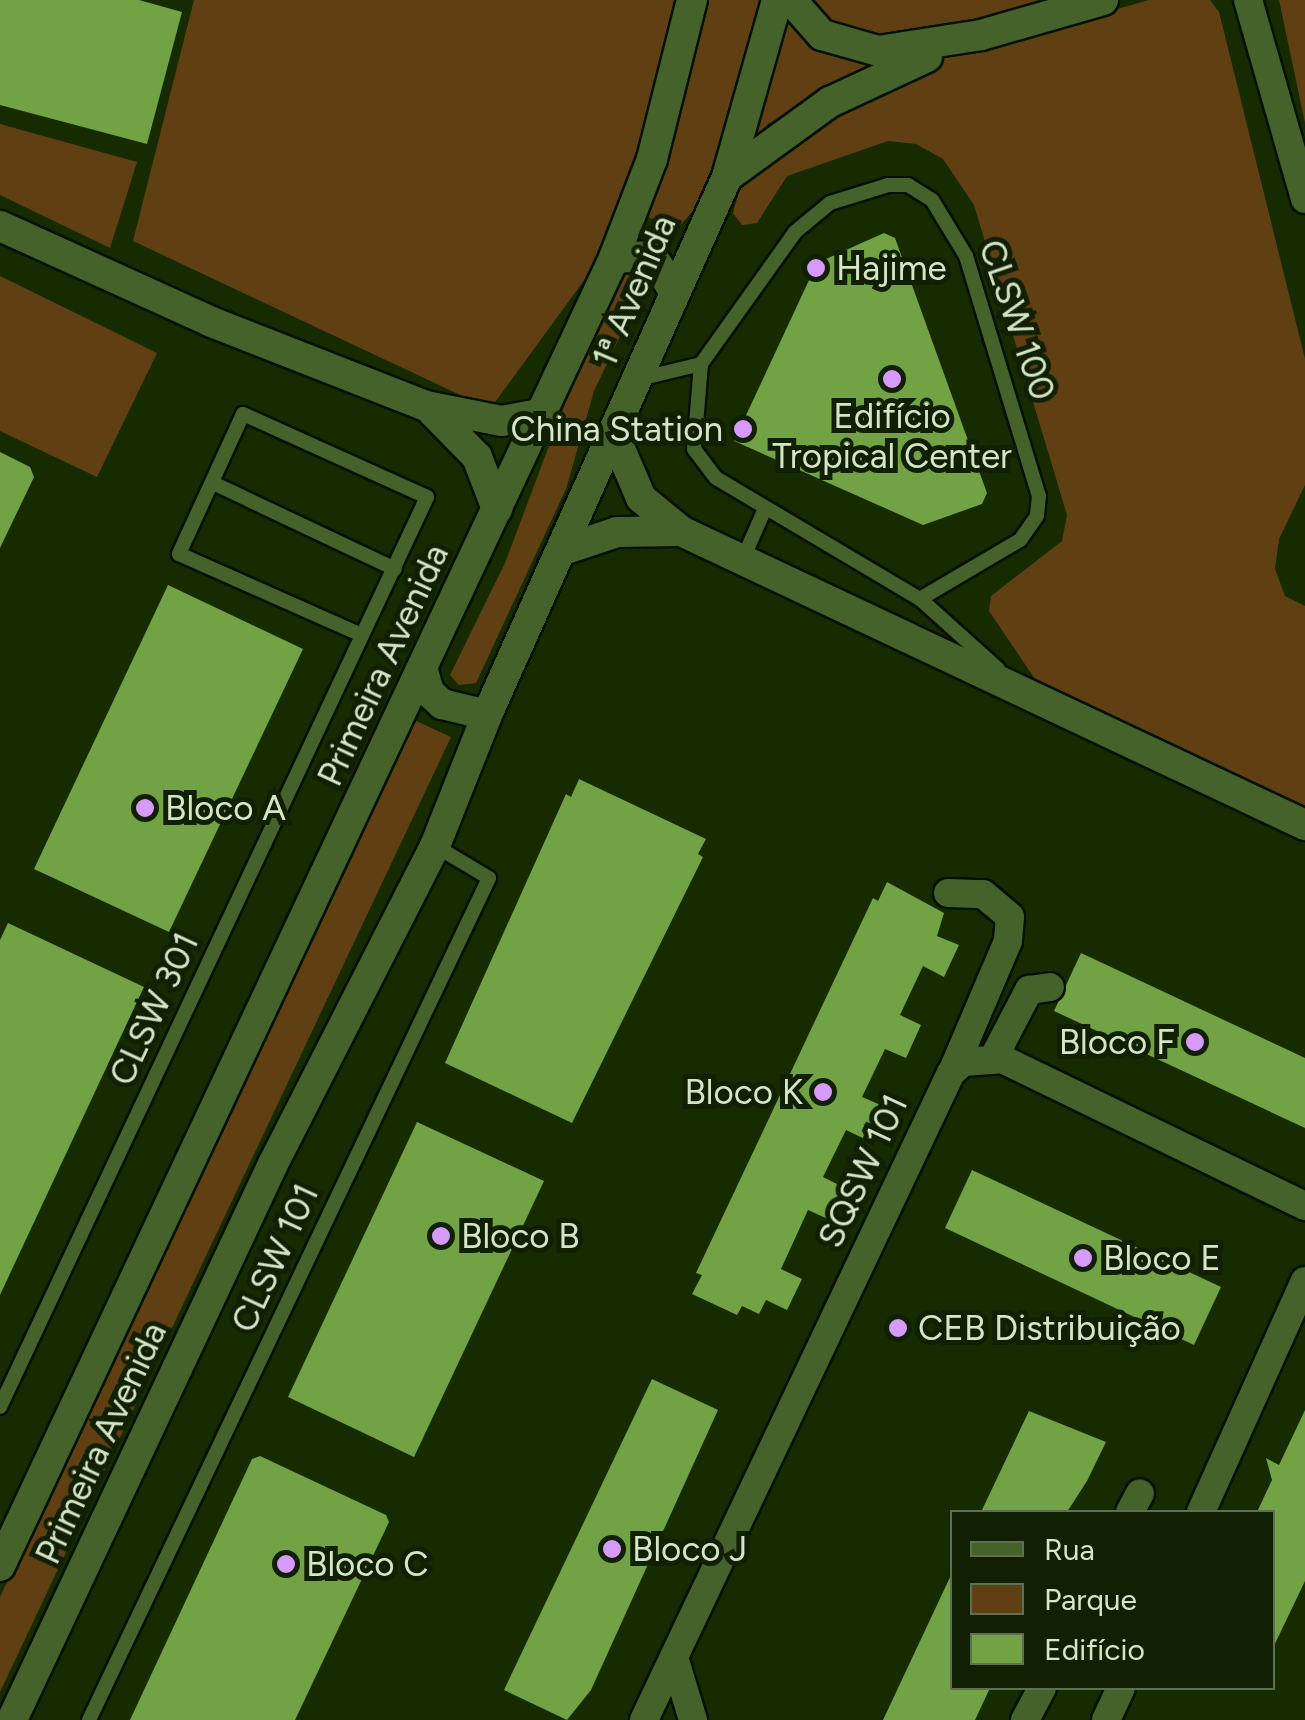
<!DOCTYPE html>
<meta charset="utf-8">
<style>
body{margin:0}
#map{position:relative;width:1305px;height:1720px;overflow:hidden;background:#162b00;font-family:Figtree,sans-serif}
div>[style]{position:absolute}
[style*='--x']{left:calc(var(--x)*1px);top:calc(var(--y)*1px);width:calc(var(--w)*1px);rotate:calc(var(--a)*1deg)}
.green>*{inset:0;background:#604013}
.building>*{inset:0;background:#71a244}
.roads{filter:drop-shadow(2px 0 #051100) drop-shadow(-2px 0 #051100) drop-shadow(0 2px #051100) drop-shadow(0 -2px #051100)}
.lane>*{height:14px;margin:-7px;padding:0 7px;transform-origin:7px;border-radius:7px;background:#45622b}
.street>*{height:28px;margin:-14px;padding:0 14px;transform-origin:14px;border-radius:14px;background:#45622b}
.secondary>*{height:30px;margin:-15px;padding:0 15px;transform-origin:15px;border-radius:15px;background:#45622b}
.dots>*{width:28px;height:28px;translate:-50% -50%;box-sizing:border-box;border:5px solid #111f03;border-radius:50%}
span{translate:-50% -50%;white-space:nowrap;text-align:center;line-height:1.15;-webkit-text-stroke:10px #111f03;paint-order:stroke}
.poi-label{font-size:35px;color:#d5e6c8}
.left{translate:0 -50%;text-align:left}
.right{translate:-100% -50%;text-align:right}
.street-label{font-size:35px;color:#d5e6c8}
.legend{position:absolute;left:950px;top:1510px;width:325px;height:180px;box-sizing:border-box;background:#111f03;border:2px solid #5f6f52;margin:0;padding:12px 18px;list-style:none;font-size:30px;color:#d5e6c8}
.legend li{display:flex;align-items:center;gap:20px;height:50px}
.legend b{width:50px;border:2px solid #5f6f52}
</style>
<div id="map">
<div class="green">
<i style="clip-path:polygon(194px 0,1057px 0,884px 66px,769px 123px,678px 228px,634px 212px,490px 409px,133px 241px)"></i>
<i style="clip-path:polygon(1149px 0,1210px 0,1219px 12px,1305px 359px,1305px 485px,1279px 539px,1275px 569px,1285px 596px,1305px 606px,1305px 807px,1035px 679px,989px 611px,991px 596px,1062px 541px,1067px 515px,974px 205px,943px 159px,916px 144px,888px 141px,787px 176px,757px 223px,742px 225px,733px 213px,741px 184px,795px 129px,934px 61px)"></i>
<i style="clip-path:polygon(1279px 0,1305px 0,1305px 123px)"></i>
<i style="clip-path:polygon(0 124px,137px 162px,110px 248px,0 195px)"></i>
<i style="clip-path:polygon(642px 264px,648px 277px,594px 391px,566px 489px,476px 683px,459px 685px,450px 675px,505px 563px,573px 382px,622px 273px)"></i>
<i style="clip-path:polygon(0 276px,157px 353px,97px 477px,0 431px)"></i>
<i style="clip-path:polygon(414px 720px,451px 737px,0 1692px,0 1597px)"></i>
</div>
<div class="building">
<i style="clip-path:polygon(0 0,139px 0,182px 12px,147px 144px,0 105px)"></i>
<i style="clip-path:polygon(884px 233px,895px 238px,987px 493px,982px 504px,923px 525px,734px 441px,817px 263px)"></i>
<i style="clip-path:polygon(0 452px,30px 467px,34px 477px,0 548px)"></i>
<i style="clip-path:polygon(168px 585px,303px 649px,169px 932px,34px 869px)"></i>
<i style="clip-path:polygon(579px 779px,706px 839px,698px 854px,703px 857px,572px 1123px,445px 1063px,566px 794px,571px 797px)"></i>
<i style="clip-path:polygon(887px 882px,944px 913px,937px 936px,959px 945px,944px 977px,923px 966px,900px 1015px,921px 1025px,906px 1058px,885px 1049px,862px 1097px,883px 1106px,867px 1140px,846px 1130px,823px 1177px,845px 1188px,830px 1220px,808px 1210px,781px 1269px,802px 1279px,787px 1310px,766px 1300px,759px 1314px,742px 1306px,737px 1315px,692px 1294px,702px 1275px,696px 1273px,873px 898px,878px 901px)"></i>
<i style="clip-path:polygon(8px 923px,144px 987px,0 1295px,0 940px)"></i>
<i style="clip-path:polygon(1081px 953px,1305px 1058px,1305px 1128px,1054px 1011px)"></i>
<i style="clip-path:polygon(417px 1122px,544px 1181px,414px 1457px,288px 1397px)"></i>
<i style="clip-path:polygon(972px 1170px,1221px 1287px,1194px 1345px,945px 1228px)"></i>
<i style="clip-path:polygon(652px 1379px,718px 1410px,591px 1690px,567px 1720px,504px 1690px)"></i>
<i style="clip-path:polygon(1305px 1410px,1305px 1581px,1272px 1650px,1272px 1512px,1257px 1512px,1272px 1480px,1266px 1458px,1279px 1465px)"></i>
<i style="clip-path:polygon(1029px 1411px,1106px 1442px,1087px 1481px,1067px 1512px,981px 1512px)"></i>
<i style="clip-path:polygon(260px 1456px,386px 1515px,389px 1522px,295px 1720px,130px 1720px,252px 1459px)"></i>
<i style="clip-path:polygon(952px 1573px,952px 1688px,990px 1688px,975px 1720px,883px 1720px)"></i>
</div>
<div class="roads">
<div class="lane">
<i style="--x:701;--y:364;--w:85;--a:94.7"></i>
<i style="--x:694;--y:449;--w:36;--a:53"></i>
<i style="--x:716;--y:478;--w:237;--a:30.7"></i>
<i style="--x:920;--y:599;--w:105;--a:41.9"></i>
<i style="--x:639;--y:379;--w:64;--a:-13.6"></i>
<i style="--x:701;--y:364;--w:162;--a:-54.5"></i>
<i style="--x:795;--y:232;--w:45;--a:-39.6"></i>
<i style="--x:830;--y:203;--w:61;--a:-17.2"></i>
<i style="--x:888;--y:185;--w:20;--a:0"></i>
<i style="--x:908;--y:185;--w:28;--a:32"></i>
<i style="--x:932;--y:200;--w:66;--a:58.7"></i>
<i style="--x:966;--y:256;--w:251;--a:73.1"></i>
<i style="--x:1039;--y:496;--w:20;--a:96"></i>
<i style="--x:1037;--y:516;--w:29;--a:125"></i>
<i style="--x:1020;--y:540;--w:116;--a:149.5"></i>
<i style="--x:213;--y:483;--w:201;--a:25.3"></i>
<i style="--x:742;--y:561;--w:55;--a:-66.3"></i>
<i style="--x:0;--y:1407;--w:1005;--a:-64.86"></i>
<i style="--x:427;--y:497;--w:202;--a:-155.7"></i>
<i style="--x:243;--y:414;--w:154;--a:114.6"></i>
<i style="--x:179;--y:554;--w:200;--a:23.9"></i>
<i style="--x:89;--y:1720;--w:932;--a:-64.59"></i>
<i style="--x:489;--y:878;--w:63;--a:-149.3"></i>
</div>
<div class="street">
<i style="--x:1248;--y:0;--w:207;--a:74"></i>
<i style="--x:948;--y:893;--w:35;--a:2"></i>
<i style="--x:983;--y:894;--w:35;--a:40"></i>
<i style="--x:1010;--y:917;--w:24;--a:95"></i>
<i style="--x:1008;--y:941;--w:142;--a:113.1"></i>
<i style="--x:994;--y:1057;--w:76;--a:-62.4"></i>
<i style="--x:1029;--y:990;--w:21;--a:-8"></i>
<i style="--x:1130;--y:1512;--w:21;--a:-62"></i>
<i style="--x:1201;--y:1512;--w:253;--a:-65.8"></i>
<i style="--x:674;--y:1657;--w:66;--a:73.2"></i>
<i style="--x:644;--y:1720;--w:716;--a:-64.62"></i>
<i style="--x:951;--y:1073;--w:16;--a:-43"></i>
<i style="--x:963;--y:1062;--w:39;--a:-4"></i>
<i style="--x:1002;--y:1059;--w:337;--a:25.9"></i>
<i style="--x:1025;--y:1720;--w:36;--a:-62"></i>
<i style="--x:1106;--y:1720;--w:35;--a:-65"></i>
</div>
<div class="secondary">
<i style="--x:791;--y:0;--w:47;--a:48.5"></i>
<i style="--x:822;--y:35;--w:58;--a:15.9"></i>
<i style="--x:878;--y:51;--w:104;--a:-8.8"></i>
<i style="--x:981;--y:35;--w:127;--a:-16"></i>
<i style="--x:728;--y:176;--w:126;--a:-36"></i>
<i style="--x:830;--y:102;--w:107;--a:-24.9"></i>
<i style="--x:0;--y:226;--w:230;--a:24.4"></i>
<i style="--x:209;--y:321;--w:233;--a:21.4"></i>
<i style="--x:426;--y:406;--w:77;--a:11.2"></i>
<i style="--x:502;--y:421;--w:43;--a:-10.8"></i>
<i style="--x:614;--y:258;--w:38;--a:-3"></i>
<i style="--x:652;--y:256;--w:39;--a:58"></i>
<i style="--x:432;--y:411;--w:64;--a:45.6"></i>
<i style="--x:477;--y:457;--w:56;--a:69"></i>
<i style="--x:615;--y:437;--w:66;--a:66.9"></i>
<i style="--x:641;--y:498;--w:52;--a:39.5"></i>
<i style="--x:681;--y:531;--w:690;--a:25.23"></i>
<i style="--x:566;--y:549;--w:54;--a:-18.4"></i>
<i style="--x:617;--y:532;--w:64;--a:-0.9"></i>
<i style="--x:423;--y:671;--w:22;--a:74"></i>
<i style="--x:429;--y:692;--w:18;--a:43"></i>
<i style="--x:442;--y:704;--w:46;--a:13.7"></i>
<i style="--x:0;--y:1566;--w:1445;--a:-64.85"></i>
<i style="--x:614;--y:258;--w:106;--a:-69"></i>
<i style="--x:652;--y:159;--w:164;--a:-75.9"></i>
<i style="--x:12;--y:1720;--w:614;--a:-64.85"></i>
<i style="--x:273;--y:1164;--w:357;--a:-63"></i>
<i style="--x:435;--y:846;--w:141;--a:-68.3"></i>
<i style="--x:487;--y:715;--w:589;--a:-65.96"></i>
<i style="--x:727;--y:177;--w:184;--a:-74.2"></i>
</div>
</div>
<div class="dots">
<i style="left:816px;top:268px;background:#d69bfa"></i>
<i style="left:892px;top:379px;background:#d69bfa"></i>
<i style="left:743px;top:429px;background:#d69bfa"></i>
<i style="left:145px;top:808px;background:#d69bfa"></i>
<i style="left:1195px;top:1042px;background:#d69bfa"></i>
<i style="left:823px;top:1092px;background:#d69bfa"></i>
<i style="left:441px;top:1236px;background:#d69bfa"></i>
<i style="left:1083px;top:1258px;background:#d69bfa"></i>
<i style="left:898px;top:1328px;background:#d69bfa"></i>
<i style="left:612px;top:1549px;background:#d69bfa"></i>
<i style="left:286px;top:1564px;background:#d69bfa"></i>
</div>
<div class="poi-label">
<span class="left" style="left:836px;top:268px">Hajime</span>
<span style="left:892px;top:436px">Edifício<br>Tropical Center</span>
<span class="right" style="left:723px;top:429px">China Station</span>
<span class="left" style="left:165px;top:808px">Bloco A</span>
<span class="right" style="left:1175px;top:1042px">Bloco F</span>
<span class="right" style="left:803px;top:1092px">Bloco K</span>
<span class="left" style="left:461px;top:1236px">Bloco B</span>
<span class="left" style="left:1103px;top:1258px">Bloco E</span>
<span class="left" style="left:918px;top:1328px">CEB Distribuição</span>
<span class="left" style="left:632px;top:1549px">Bloco J</span>
<span class="left" style="left:306px;top:1564px">Bloco C</span>
</div>
<div class="street-label">
<span style="left:634px;top:291px;rotate:-67deg">1ª Avenida</span>
<span style="left:1017px;top:320px;rotate:71deg">CLSW 100</span>
<span style="left:383px;top:665px;rotate:-65deg">Primeira Avenida</span>
<span style="left:154px;top:1009px;rotate:-65deg">CLSW 301</span>
<span style="left:863px;top:1171px;rotate:-65deg">SQSW 101</span>
<span style="left:275px;top:1258px;rotate:-65deg">CLSW 101</span>
<span style="left:101px;top:1443px;rotate:-65deg">Primeira Avenida</span>
</div>
<ul class="legend">
<li><b style="height:12px;background:#45622b"></b>Rua</li>
<li><b style="height:28px;background:#604013"></b>Parque</li>
<li><b style="height:28px;background:#71a244"></b>Edifício</li>
</ul>
</div>
